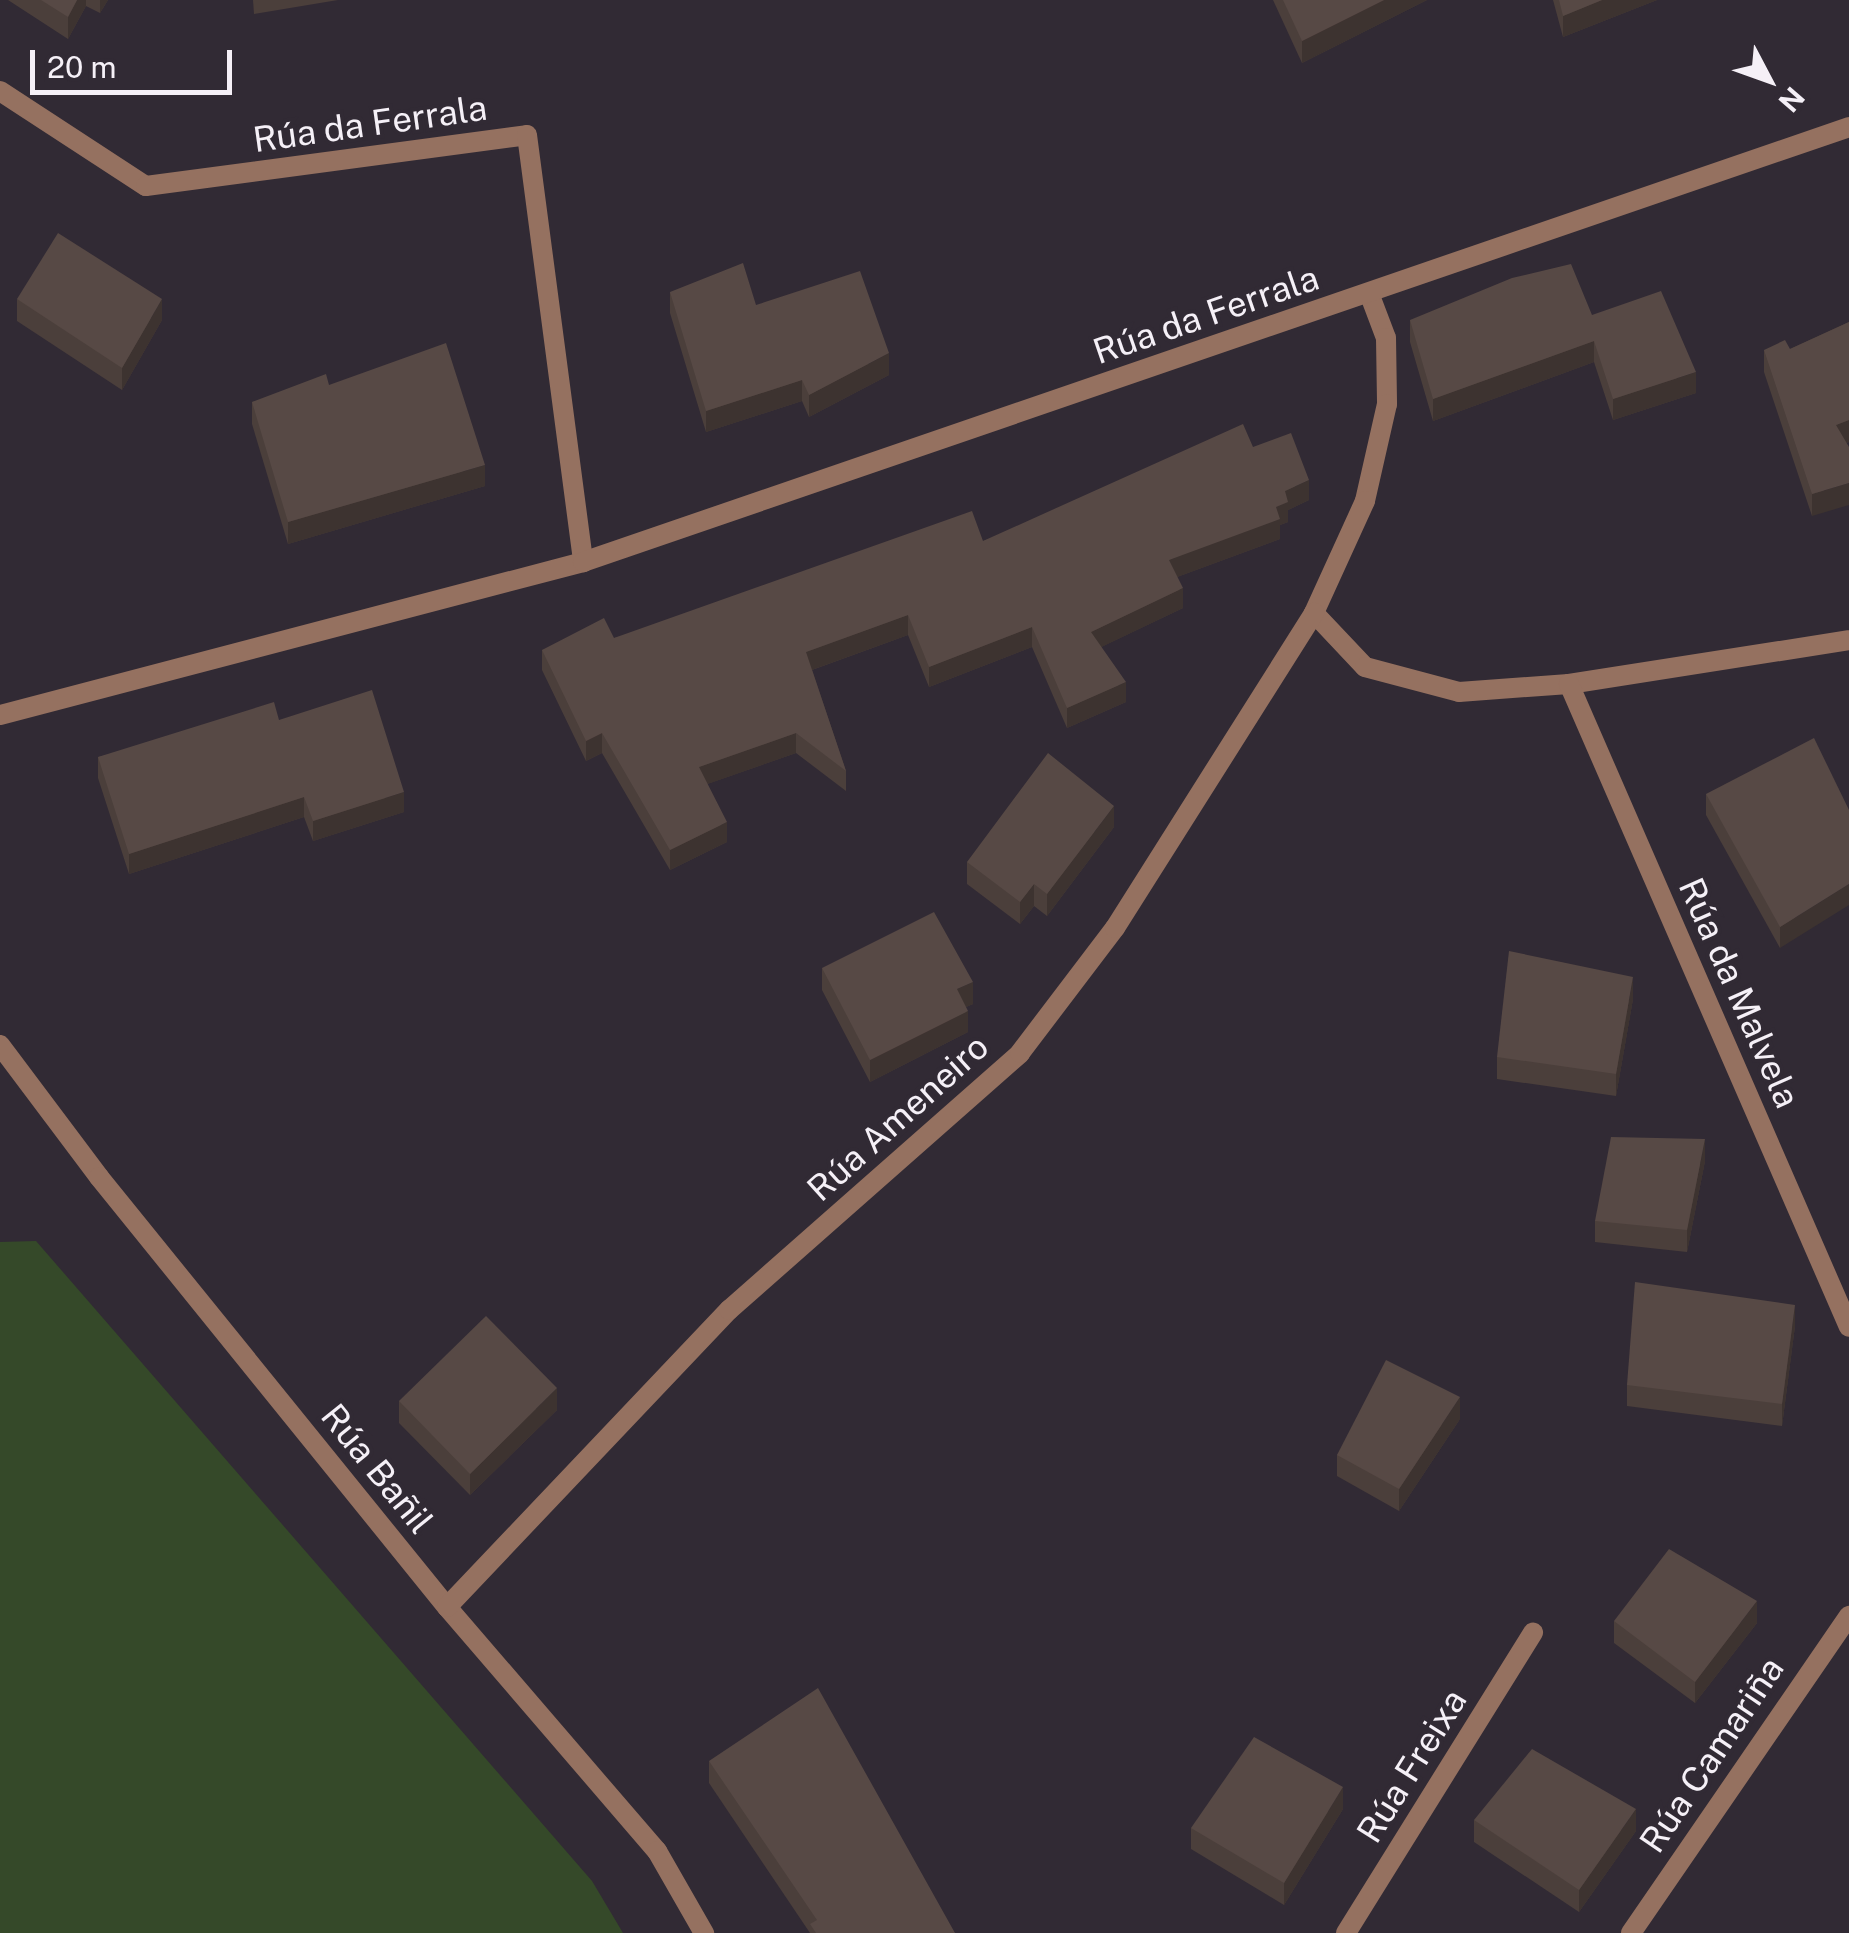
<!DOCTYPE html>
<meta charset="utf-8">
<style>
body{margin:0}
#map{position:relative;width:1849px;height:1933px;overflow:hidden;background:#312a34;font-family:"Public Sans",sans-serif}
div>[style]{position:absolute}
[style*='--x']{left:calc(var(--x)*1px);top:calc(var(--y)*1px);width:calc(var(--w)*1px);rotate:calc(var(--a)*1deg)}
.green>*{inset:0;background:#354929}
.minor>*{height:20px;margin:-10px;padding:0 10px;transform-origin:10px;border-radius:10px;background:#957160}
.tertiary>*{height:20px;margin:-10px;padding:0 10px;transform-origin:10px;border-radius:10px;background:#957160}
.wall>*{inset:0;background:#4b3f3b}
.shaded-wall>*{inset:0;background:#3d3330}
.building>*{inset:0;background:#574945}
span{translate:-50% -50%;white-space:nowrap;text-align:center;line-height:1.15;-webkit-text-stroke:8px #312a34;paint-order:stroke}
.street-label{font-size:35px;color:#f5f0f7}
.north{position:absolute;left:1719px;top:30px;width:100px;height:100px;-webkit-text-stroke:8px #312a34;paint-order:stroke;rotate:131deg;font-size:28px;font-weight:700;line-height:40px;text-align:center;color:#f5f0f7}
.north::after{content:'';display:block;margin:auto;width:35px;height:45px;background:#f5f0f7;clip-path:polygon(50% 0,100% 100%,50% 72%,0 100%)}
.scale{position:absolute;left:30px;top:50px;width:202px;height:45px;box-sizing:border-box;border:5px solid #f5f0f7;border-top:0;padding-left:12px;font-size:30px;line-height:35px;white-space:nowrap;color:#f5f0f7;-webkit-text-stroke:8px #312a34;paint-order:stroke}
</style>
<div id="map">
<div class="green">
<i style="clip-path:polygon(36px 1241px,592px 1881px,623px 1933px,0 1933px,0 1242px)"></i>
</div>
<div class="minor">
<i style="--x:0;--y:91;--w:174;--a:33.1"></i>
<i style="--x:146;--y:186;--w:384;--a:-7.6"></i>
<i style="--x:527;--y:135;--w:431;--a:82.5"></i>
<i style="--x:1369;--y:293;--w:48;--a:69.3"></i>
<i style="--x:1386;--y:338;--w:66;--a:89.1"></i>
<i style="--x:1387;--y:404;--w:99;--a:102.8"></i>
<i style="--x:1365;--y:501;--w:123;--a:114.5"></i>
<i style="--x:1314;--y:613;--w:74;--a:46.6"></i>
<i style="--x:1365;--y:667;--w:97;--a:14.9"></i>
<i style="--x:1459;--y:692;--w:110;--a:-4.2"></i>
<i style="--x:1569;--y:684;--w:283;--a:-8.9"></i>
<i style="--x:1569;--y:684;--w:701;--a:66.47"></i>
<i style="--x:0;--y:1045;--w:165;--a:53.1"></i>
<i style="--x:99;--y:1177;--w:553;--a:51.02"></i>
<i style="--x:447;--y:1607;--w:322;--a:49.3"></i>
<i style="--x:657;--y:1851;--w:95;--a:60.2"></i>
<i style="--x:447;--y:1607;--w:410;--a:-46.5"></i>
<i style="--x:729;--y:1310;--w:388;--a:-41.4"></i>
<i style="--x:1020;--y:1053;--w:157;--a:-52.8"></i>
<i style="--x:1115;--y:928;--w:373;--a:-57.7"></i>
<i style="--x:1346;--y:1933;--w:354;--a:-58.1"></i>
<i style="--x:1631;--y:1933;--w:385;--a:-55.5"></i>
</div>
<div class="tertiary">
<i style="--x:0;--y:715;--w:603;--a:-14.7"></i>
<i style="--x:583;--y:562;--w:1339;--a:-18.96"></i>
</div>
<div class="wall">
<i style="clip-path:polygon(8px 0,108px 0,100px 13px,86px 6px,68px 39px)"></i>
<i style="clip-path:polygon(253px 0,338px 0,254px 14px)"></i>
<i style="clip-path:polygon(1273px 0,1427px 0,1302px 63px)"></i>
<i style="clip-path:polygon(1553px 0,1657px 0,1563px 37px)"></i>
<i style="clip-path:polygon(670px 292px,756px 305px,889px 375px,809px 417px,802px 401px,706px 432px,670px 313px)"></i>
<i style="clip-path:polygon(17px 299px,162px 320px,122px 390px,17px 321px)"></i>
<i style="clip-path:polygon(1592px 315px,1696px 393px,1613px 420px,1594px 362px,1433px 421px,1410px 342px,1410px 320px)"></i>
<i style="clip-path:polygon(1849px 322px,1849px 442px,1846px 443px,1812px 516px,1764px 372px,1764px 350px,1790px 349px)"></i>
<i style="clip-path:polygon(329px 385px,485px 486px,288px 544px,252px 424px,252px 402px)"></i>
<i style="clip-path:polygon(1253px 447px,1309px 500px,1288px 510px,1288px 522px,1280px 525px,1280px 539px,1177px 577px,1183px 608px,1101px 647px,1126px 702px,1067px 728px,1032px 647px,929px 687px,908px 635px,812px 670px,846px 771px,846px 791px,796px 753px,707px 784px,727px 842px,670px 870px,602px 753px,586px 761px,542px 670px,542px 650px,614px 638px,983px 541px)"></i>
<i style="clip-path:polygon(279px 720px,404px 812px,313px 841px,304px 817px,129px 874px,98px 778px,98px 757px)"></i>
<i style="clip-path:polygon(1706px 794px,1849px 810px,1780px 948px,1706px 815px)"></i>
<i style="clip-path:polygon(1114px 827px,1047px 916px,1034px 906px,1020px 924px,967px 884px,967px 862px)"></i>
<i style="clip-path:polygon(822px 968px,973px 1004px,966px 1007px,968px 1032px,870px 1082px,822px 990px)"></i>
<i style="clip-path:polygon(1633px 999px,1616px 1096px,1497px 1079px,1497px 1057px)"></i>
<i style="clip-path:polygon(1705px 1161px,1687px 1252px,1595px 1242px,1595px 1221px)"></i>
<i style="clip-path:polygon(1795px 1326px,1782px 1426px,1627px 1406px,1627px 1385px)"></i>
<i style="clip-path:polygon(399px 1401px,557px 1410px,470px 1495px,399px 1423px)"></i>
<i style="clip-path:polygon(1460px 1419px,1399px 1511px,1337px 1476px,1337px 1455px)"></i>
<i style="clip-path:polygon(1614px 1621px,1757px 1623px,1695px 1703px,1614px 1643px)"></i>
<i style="clip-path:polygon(709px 1761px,955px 1933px,810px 1933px,709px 1783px)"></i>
<i style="clip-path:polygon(1343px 1809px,1284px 1905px,1191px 1849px,1191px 1828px)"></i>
<i style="clip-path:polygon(1474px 1820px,1636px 1831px,1579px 1912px,1474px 1842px)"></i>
</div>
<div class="shaded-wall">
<i style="clip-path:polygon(77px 0,86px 0,86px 6px,68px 39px,68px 17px)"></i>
<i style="clip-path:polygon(100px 0,108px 0,100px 13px)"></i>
<i style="clip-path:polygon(1384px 0,1427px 0,1302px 63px,1302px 41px)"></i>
<i style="clip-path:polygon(1602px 0,1657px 0,1563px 37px,1563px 16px)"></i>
<i style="clip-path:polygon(162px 299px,162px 320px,122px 390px,122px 368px)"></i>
<i style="clip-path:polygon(1594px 341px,1594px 362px,1433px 421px,1433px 399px)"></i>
<i style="clip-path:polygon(889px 353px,889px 375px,809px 417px,809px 395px)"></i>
<i style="clip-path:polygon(1696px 372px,1696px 393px,1613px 420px,1613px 399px)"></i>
<i style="clip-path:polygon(802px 380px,802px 401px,706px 432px,706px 411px)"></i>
<i style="clip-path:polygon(1849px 420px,1849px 442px,1836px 446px,1836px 425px)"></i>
<i style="clip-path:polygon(485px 465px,485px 486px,288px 544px,288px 522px)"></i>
<i style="clip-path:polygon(1309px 480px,1309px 500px,1288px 510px,1288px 522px,1280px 525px,1280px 539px,1169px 580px,1169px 560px,1276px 507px,1285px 491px)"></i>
<i style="clip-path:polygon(1849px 483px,1849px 505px,1812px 516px,1812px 494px)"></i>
<i style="clip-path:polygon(1183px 588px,1183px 608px,1091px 652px,1091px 632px)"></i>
<i style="clip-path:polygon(908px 615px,908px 635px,806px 672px,806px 652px)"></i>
<i style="clip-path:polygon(1032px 627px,1032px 647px,929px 687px,929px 667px)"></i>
<i style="clip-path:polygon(1126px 682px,1126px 702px,1067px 728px,1067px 708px)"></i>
<i style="clip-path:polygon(602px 733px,602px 753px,586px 761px,586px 741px)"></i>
<i style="clip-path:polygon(796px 733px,796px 753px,699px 787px,699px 767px)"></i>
<i style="clip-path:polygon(404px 792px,404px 812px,313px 841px,313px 821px)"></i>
<i style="clip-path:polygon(304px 797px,304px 817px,129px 874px,129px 854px)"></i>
<i style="clip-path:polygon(1114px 806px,1114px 827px,1047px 916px,1047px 894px)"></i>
<i style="clip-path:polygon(727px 822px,727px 842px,670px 870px,670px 850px)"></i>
<i style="clip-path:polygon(1034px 884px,1034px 906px,1020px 924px,1020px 902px)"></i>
<i style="clip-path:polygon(1849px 884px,1849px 905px,1780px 948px,1780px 927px)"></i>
<i style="clip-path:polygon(1633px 977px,1633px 999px,1616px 1096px,1616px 1074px)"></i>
<i style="clip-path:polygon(973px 982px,973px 1004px,957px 1011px,957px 989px)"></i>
<i style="clip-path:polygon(968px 1011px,968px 1032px,870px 1082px,870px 1060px)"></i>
<i style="clip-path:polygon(1705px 1139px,1705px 1161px,1687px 1252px,1687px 1230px)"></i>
<i style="clip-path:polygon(1795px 1305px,1795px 1326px,1782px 1426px,1782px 1404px)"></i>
<i style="clip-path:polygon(557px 1388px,557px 1410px,470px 1495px,470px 1474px)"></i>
<i style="clip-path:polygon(1460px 1397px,1460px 1419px,1399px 1511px,1399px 1489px)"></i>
<i style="clip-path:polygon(1757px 1601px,1757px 1623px,1695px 1703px,1695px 1682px)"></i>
<i style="clip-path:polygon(1343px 1787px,1343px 1809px,1284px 1905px,1284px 1883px)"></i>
<i style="clip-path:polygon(1636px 1809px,1636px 1831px,1579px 1912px,1579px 1890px)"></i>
</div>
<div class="building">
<i style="clip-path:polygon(41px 0,77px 0,68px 17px)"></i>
<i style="clip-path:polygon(1283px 0,1384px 0,1302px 41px)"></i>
<i style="clip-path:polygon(1559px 0,1602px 0,1563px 16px)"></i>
<i style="clip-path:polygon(58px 233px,162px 299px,122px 368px,17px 299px)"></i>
<i style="clip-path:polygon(743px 263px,756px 305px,860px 271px,889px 353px,809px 395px,802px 380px,706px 411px,670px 292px)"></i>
<i style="clip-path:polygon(1571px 264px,1592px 315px,1661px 291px,1696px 372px,1613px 399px,1594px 341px,1433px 399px,1410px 320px,1512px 278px)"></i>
<i style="clip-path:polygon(1849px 322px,1849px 420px,1836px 425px,1849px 447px,1849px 483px,1812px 494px,1764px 350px,1785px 340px,1790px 349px)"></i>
<i style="clip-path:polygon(446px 343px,485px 465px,288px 522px,252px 402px,326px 374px,329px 385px)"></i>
<i style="clip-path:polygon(1243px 424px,1253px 447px,1291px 433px,1309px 480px,1285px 491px,1288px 502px,1276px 507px,1280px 519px,1169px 560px,1183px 588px,1091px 632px,1126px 682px,1067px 708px,1032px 627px,929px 667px,908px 615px,806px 652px,846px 771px,796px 733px,699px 767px,727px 822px,670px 850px,602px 733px,586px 741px,542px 650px,604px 618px,614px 638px,972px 511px,983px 541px)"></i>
<i style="clip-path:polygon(372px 690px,404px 792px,313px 821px,304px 797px,129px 854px,98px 757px,274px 702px,279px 720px)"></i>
<i style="clip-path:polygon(1814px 738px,1849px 810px,1849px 884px,1780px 927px,1706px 794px)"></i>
<i style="clip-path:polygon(1048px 753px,1114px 806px,1047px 894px,1034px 884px,1020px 902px,967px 862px)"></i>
<i style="clip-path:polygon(934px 912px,973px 982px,957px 989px,968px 1011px,870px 1060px,822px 968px)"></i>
<i style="clip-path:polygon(1509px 951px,1633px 977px,1616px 1074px,1497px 1057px)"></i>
<i style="clip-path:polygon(1611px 1137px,1705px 1139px,1687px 1230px,1595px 1221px)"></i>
<i style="clip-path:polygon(1635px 1282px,1795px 1305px,1782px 1404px,1627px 1385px)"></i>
<i style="clip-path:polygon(486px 1316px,557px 1388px,470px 1474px,399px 1401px)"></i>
<i style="clip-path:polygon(1386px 1360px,1460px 1397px,1399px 1489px,1337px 1455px)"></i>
<i style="clip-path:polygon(1669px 1549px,1757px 1601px,1695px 1682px,1614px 1621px)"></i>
<i style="clip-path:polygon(818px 1688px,955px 1933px,816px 1933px,810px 1924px,817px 1920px,709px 1761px)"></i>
<i style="clip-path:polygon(1254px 1737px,1343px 1787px,1284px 1883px,1191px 1828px)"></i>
<i style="clip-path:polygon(1532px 1749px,1636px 1809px,1579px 1890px,1474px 1820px)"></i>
</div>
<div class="street-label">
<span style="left:370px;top:124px;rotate:-8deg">Rúa da Ferrala</span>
<span style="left:1206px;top:315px;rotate:-19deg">Rúa da Ferrala</span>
<span style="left:1739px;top:993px;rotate:66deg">Rúa da Malvela</span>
<span style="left:898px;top:1118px;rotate:-42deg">Rúa Ameneiro</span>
<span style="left:377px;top:1469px;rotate:51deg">Rúa Bañil</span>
<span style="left:1712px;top:1755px;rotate:-56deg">Rúa Camariña</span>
<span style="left:1412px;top:1766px;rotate:-58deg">Rúa Freixa</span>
</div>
<div class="north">N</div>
<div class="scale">20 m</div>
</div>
